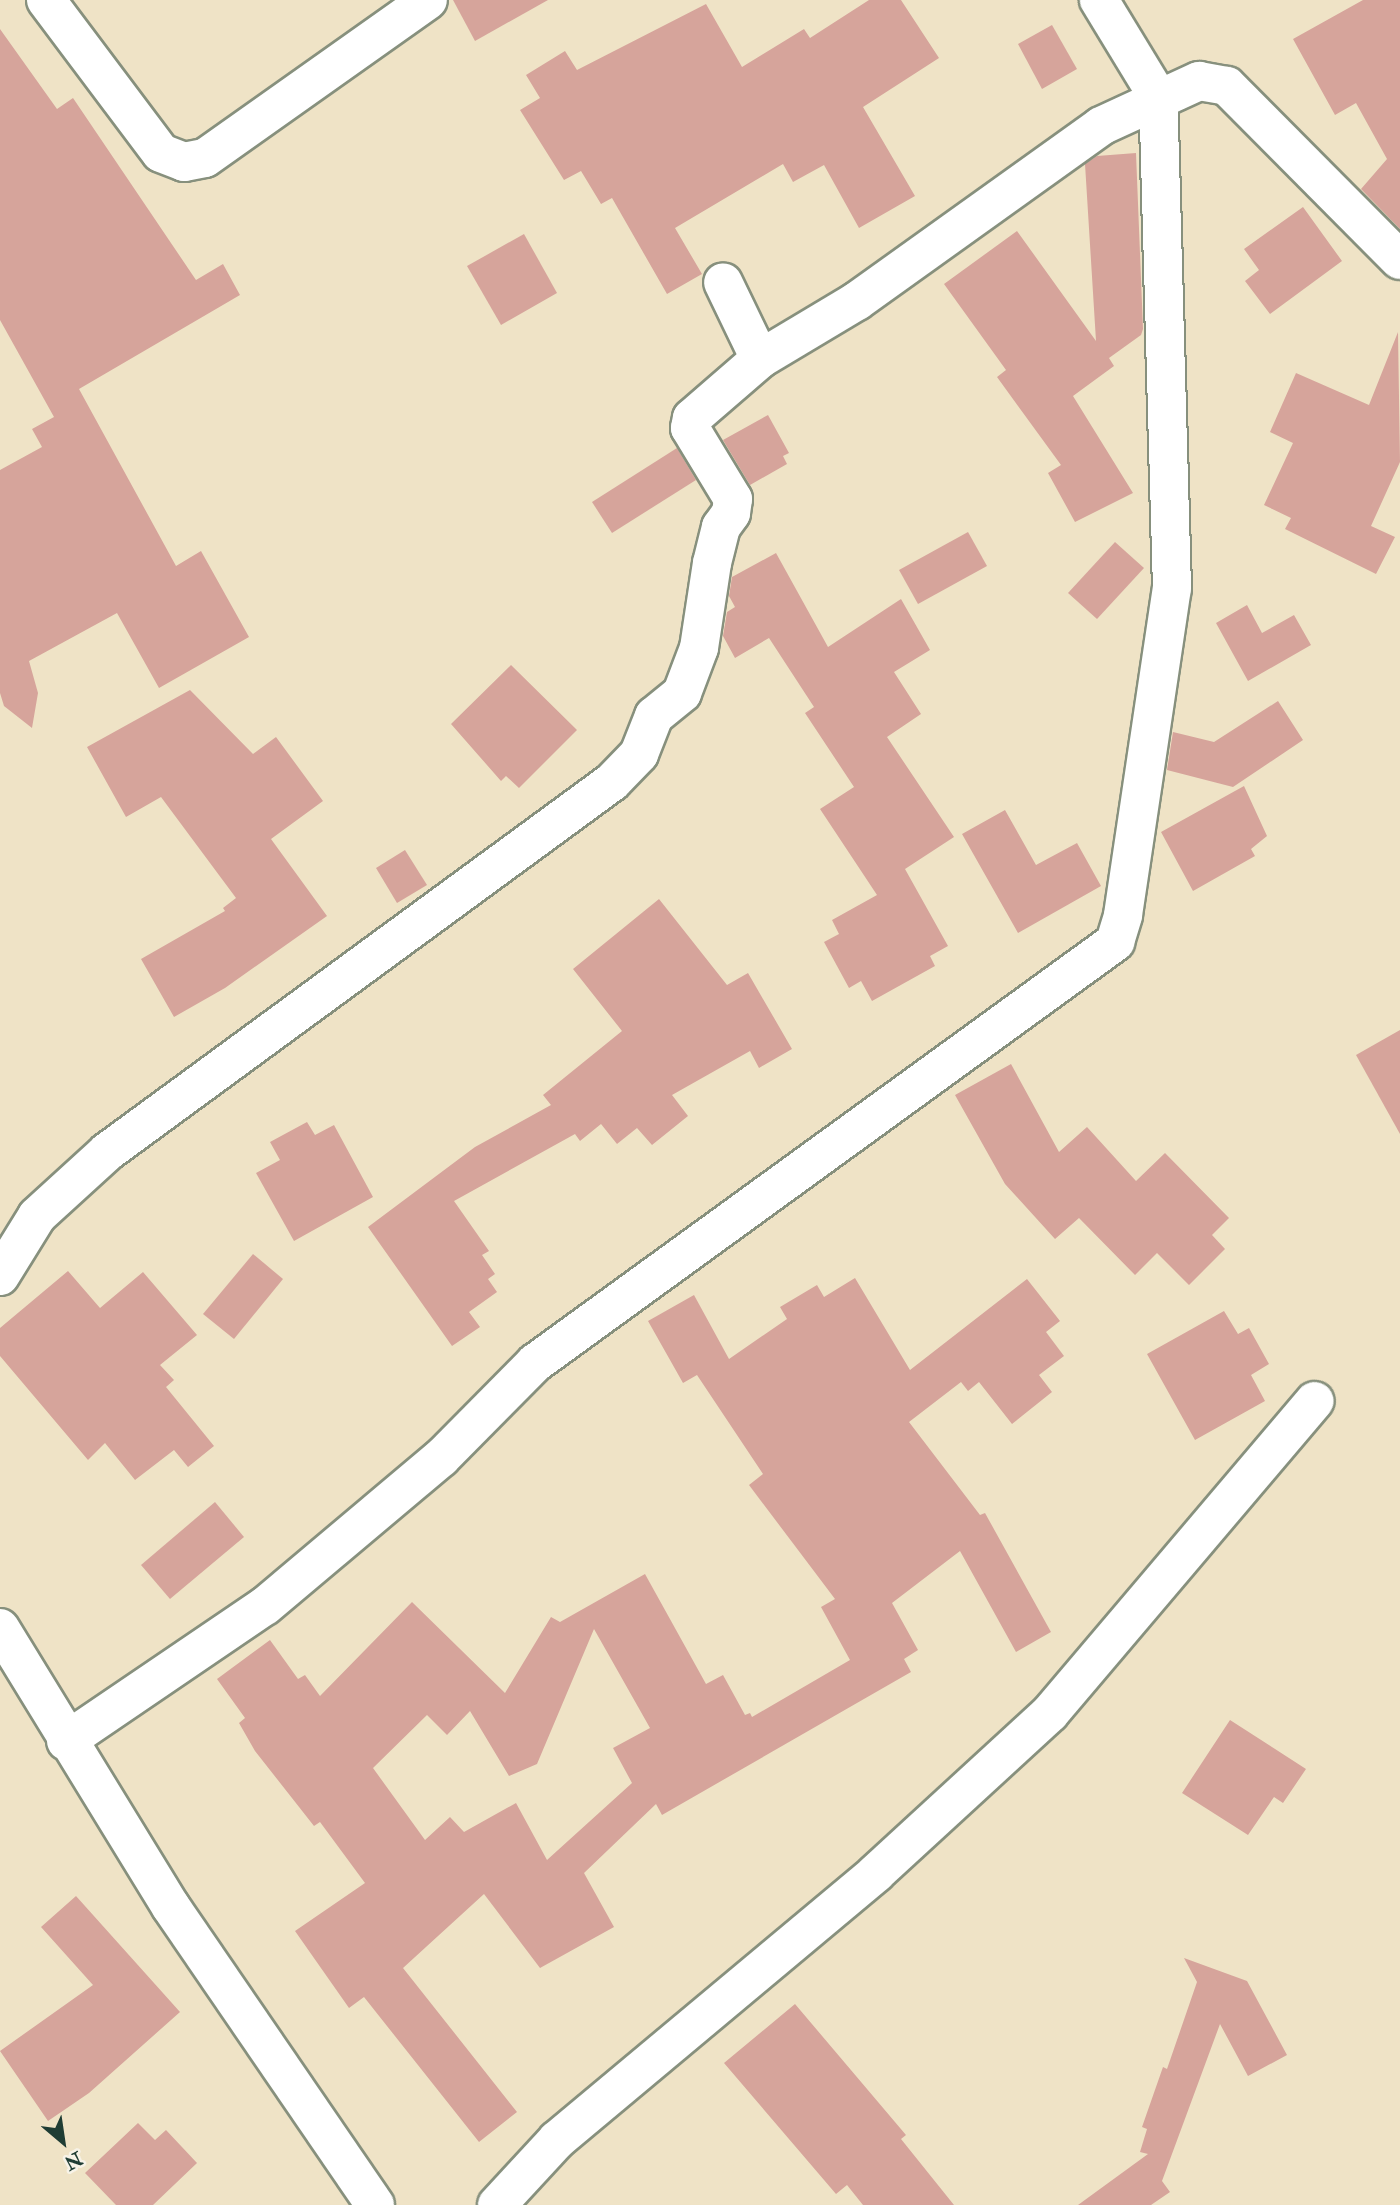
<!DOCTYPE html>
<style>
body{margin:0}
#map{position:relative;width:1400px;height:2205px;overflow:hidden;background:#efe3c6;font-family:"IM FELL Double Pica",serif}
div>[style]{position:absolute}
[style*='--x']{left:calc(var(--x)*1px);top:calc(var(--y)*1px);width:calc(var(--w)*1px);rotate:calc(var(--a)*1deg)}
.building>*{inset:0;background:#d6a49b}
.roads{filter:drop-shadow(2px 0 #87907d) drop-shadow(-2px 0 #87907d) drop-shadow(0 2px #87907d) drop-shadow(0 -2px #87907d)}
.minor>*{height:38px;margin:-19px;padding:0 19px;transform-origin:19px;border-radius:19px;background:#fff}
span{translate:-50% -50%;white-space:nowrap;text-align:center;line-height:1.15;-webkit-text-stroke:7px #f7f3e8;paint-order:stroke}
.north{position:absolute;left:28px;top:2107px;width:70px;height:70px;-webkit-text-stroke:5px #f7f3e8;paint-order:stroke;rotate:151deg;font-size:19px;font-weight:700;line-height:28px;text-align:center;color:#1f3d34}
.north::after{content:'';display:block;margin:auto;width:24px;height:32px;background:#1f3d34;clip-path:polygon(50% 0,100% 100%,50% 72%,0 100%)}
</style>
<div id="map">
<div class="building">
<i style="clip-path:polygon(453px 0,548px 0,475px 41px)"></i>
<i style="clip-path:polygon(869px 0,901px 0,939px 58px,863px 107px,915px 196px,859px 228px,824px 165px,793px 182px,783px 164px,675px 228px,702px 274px,667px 294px,612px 198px,601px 204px,581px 171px,564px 180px,520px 110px,540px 98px,526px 75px,565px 51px,577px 70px,706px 4px,742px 67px,804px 29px,810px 38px)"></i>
<i style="clip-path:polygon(1363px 0,1400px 0,1400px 229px,1361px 189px,1387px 159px,1356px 103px,1335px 115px,1293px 39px)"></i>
<i style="clip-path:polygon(1052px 25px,1077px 69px,1042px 89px,1018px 44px)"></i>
<i style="clip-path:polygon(0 29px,57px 109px,73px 98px,196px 280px,223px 264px,240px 295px,79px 389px,176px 566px,201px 551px,249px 637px,159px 688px,117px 613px,29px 661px,38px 693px,32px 728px,4px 706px,0 693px,0 470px,42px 447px,32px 429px,54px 417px,0 320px)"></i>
<i style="clip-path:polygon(1136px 153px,1143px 329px,1141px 335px,1109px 358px,1114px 366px,1073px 396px,1133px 493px,1075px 522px,1048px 473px,1061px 465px,997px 377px,1006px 370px,944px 284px,1017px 231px,1096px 341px,1085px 164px,1097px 156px)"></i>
<i style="clip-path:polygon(1303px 207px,1342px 261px,1270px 314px,1245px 281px,1259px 270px,1244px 249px)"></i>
<i style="clip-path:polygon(524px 234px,557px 293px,501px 325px,467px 266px)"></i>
<i style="clip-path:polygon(1398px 332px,1400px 462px,1371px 526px,1395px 537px,1376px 574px,1285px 529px,1291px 518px,1264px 505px,1293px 443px,1270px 432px,1296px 373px,1369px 405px)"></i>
<i style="clip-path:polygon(768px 415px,789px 453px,783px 456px,787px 464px,750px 485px,723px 440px)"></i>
<i style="clip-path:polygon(677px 448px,696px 480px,612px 533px,592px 502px)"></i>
<i style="clip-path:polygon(968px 532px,987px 566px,918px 604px,899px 570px)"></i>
<i style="clip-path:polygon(1115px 542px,1144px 568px,1097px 619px,1068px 593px)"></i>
<i style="clip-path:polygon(776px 553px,828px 647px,901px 599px,930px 650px,894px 672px,921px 714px,887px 737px,954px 837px,905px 869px,948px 946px,930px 956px,935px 966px,872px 1001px,861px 981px,849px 988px,824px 942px,839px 934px,832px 920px,877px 895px,820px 809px,854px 787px,805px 713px,814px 707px,769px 638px,735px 658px,723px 636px,727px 612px,735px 607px,729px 596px,732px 577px)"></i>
<i style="clip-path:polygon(1247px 605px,1262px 633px,1294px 615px,1311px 645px,1248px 681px,1216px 623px)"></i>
<i style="clip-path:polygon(511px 665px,577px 730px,519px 788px,506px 776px,501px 781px,451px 724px)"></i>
<i style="clip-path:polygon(190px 690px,253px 754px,276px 737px,323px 801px,271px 839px,327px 916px,225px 988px,174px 1017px,141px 959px,225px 911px,223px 908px,236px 898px,161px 797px,126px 817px,87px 747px)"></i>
<i style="clip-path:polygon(1278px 701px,1303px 740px,1233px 787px,1167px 770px,1173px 732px,1214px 742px)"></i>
<i style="clip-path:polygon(1244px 786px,1267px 836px,1251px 849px,1255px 856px,1193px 891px,1161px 832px)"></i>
<i style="clip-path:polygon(1005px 810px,1036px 865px,1077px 843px,1101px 886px,1018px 933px,962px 834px)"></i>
<i style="clip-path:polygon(405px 850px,427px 885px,397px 903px,376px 868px)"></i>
<i style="clip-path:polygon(659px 899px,727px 985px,748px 973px,792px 1049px,759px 1068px,750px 1051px,672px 1095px,688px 1116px,652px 1145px,637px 1128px,617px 1144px,601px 1124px,580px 1141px,575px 1134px,454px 1201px,489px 1251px,482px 1255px,495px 1274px,488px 1279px,497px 1292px,469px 1312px,480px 1327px,452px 1346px,368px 1227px,475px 1147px,551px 1105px,543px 1095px,622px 1031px,573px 969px)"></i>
<i style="clip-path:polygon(1400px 1030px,1400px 1134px,1356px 1055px)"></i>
<i style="clip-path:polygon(1011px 1064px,1059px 1152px,1087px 1127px,1136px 1181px,1165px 1153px,1229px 1218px,1212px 1235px,1225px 1249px,1189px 1285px,1157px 1253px,1135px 1275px,1079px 1218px,1055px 1239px,1005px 1184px,955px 1095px)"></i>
<i style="clip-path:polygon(307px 1122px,315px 1135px,334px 1125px,373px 1197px,294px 1241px,256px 1173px,280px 1160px,270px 1142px)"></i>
<i style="clip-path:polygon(253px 1254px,283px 1279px,234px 1339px,203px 1314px)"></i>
<i style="clip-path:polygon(68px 1271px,100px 1308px,143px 1272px,197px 1335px,160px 1365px,174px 1380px,166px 1387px,214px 1446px,188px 1467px,174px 1450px,135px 1480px,105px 1443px,88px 1460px,0 1356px,0 1328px)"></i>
<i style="clip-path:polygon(evenodd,855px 1278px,910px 1370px,1027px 1279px,1060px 1321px,1046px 1332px,1064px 1356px,1039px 1375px,1052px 1392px,1012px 1424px,979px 1382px,968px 1391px,961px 1382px,909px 1422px,980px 1515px,985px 1513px,1051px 1632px,1016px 1652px,960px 1551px,892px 1603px,918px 1650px,904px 1659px,911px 1672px,662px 1815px,656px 1804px,584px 1873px,614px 1927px,540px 1968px,484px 1894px,403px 1968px,517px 2112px,479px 2142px,364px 1997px,349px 2008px,295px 1931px,365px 1883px,320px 1822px,314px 1826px,255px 1751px,239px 1723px,245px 1718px,217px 1679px,270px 1640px,298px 1679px,305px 1675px,320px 1696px,412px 1602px,505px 1693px,551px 1617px,560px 1622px,645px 1574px,706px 1684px,723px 1675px,745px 1715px,750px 1713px,752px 1717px,850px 1660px,821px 1607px,835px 1599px,749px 1485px,763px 1474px,697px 1375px,683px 1383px,648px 1321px,694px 1295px,729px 1359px,787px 1319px,780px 1307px,817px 1285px,824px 1297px,855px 1278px,594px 1629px,650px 1728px,613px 1748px,632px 1783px,547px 1860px,516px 1803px,464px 1832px,450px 1817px,425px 1840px,373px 1768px,427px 1715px,447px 1735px,470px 1711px,509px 1776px,537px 1764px,594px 1629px)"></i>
<i style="clip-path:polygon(1224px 1311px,1238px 1334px,1249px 1328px,1269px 1364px,1251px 1375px,1265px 1401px,1195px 1440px,1147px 1354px)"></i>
<i style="clip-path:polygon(215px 1502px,244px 1537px,170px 1599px,141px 1565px)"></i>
<i style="clip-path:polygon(1230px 1720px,1306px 1769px,1283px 1803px,1274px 1797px,1248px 1835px,1182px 1793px)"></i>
<i style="clip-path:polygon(76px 1896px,180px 2012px,89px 2093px,48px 2121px,0 2051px,93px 1985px,41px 1927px)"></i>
<i style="clip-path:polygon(1184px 1958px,1247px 1981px,1287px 2055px,1248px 2076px,1220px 2024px,1162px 2181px,1170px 2192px,1151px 2205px,1078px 2205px,1148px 2154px,1140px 2152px,1147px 2129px,1142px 2127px,1163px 2067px,1167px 2069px,1197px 1982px)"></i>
<i style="clip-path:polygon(795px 2004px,906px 2135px,901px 2139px,954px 2205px,863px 2205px,847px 2185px,836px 2194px,724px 2063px)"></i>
<i style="clip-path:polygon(138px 2123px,155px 2140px,166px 2130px,197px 2163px,153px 2205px,116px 2205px,85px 2173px)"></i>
</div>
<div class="roads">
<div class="minor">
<i style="--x:46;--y:0;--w:191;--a:53.1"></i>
<i style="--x:161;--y:153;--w:25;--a:21"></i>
<i style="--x:184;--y:162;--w:21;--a:-11"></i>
<i style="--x:205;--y:158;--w:273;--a:-35.3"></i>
<i style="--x:760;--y:359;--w:113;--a:-30.9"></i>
<i style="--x:857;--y:301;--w:300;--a:-35.6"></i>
<i style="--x:1101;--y:126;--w:108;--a:-24.7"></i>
<i style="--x:1199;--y:81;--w:28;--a:10"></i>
<i style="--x:1227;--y:86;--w:245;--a:45.2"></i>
<i style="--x:0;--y:1276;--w:70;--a:-58.3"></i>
<i style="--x:37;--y:1216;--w:95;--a:-42.4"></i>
<i style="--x:107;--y:1152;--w:626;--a:-36.23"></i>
<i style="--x:612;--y:782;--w:39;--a:-46"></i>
<i style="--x:639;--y:754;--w:41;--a:-68.5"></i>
<i style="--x:654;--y:716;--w:36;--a:-39"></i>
<i style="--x:682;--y:693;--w:48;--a:-69.3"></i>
<i style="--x:699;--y:648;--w:86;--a:-81.3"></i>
<i style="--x:712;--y:563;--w:37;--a:-76"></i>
<i style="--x:721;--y:527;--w:17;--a:-54"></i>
<i style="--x:731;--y:513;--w:14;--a:-82"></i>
<i style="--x:733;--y:499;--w:83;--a:-121.2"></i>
<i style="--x:690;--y:428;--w:10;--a:-79"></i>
<i style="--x:692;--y:418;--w:90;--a:-40.9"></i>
<i style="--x:760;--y:359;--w:85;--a:-115.7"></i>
<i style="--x:0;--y:1628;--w:327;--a:58.5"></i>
<i style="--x:171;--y:1907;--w:361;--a:55.6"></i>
<i style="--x:66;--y:1741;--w:240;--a:-34.2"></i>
<i style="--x:265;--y:1606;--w:230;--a:-40.1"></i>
<i style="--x:441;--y:1458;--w:134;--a:-45.3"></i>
<i style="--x:535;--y:1363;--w:717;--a:-35.97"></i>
<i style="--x:1115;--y:942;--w:28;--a:-73"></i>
<i style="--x:1123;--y:915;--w:330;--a:-81.5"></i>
<i style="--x:1172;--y:589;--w:492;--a:-91.6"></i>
<i style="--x:1158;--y:97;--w:114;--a:-121.3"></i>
<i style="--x:497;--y:2205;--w:88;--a:-47.3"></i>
<i style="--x:557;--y:2140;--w:416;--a:-39.9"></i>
<i style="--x:876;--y:1873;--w:236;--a:-42.6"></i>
<i style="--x:1050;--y:1713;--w:409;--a:-49.7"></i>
</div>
</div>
<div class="north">N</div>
</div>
